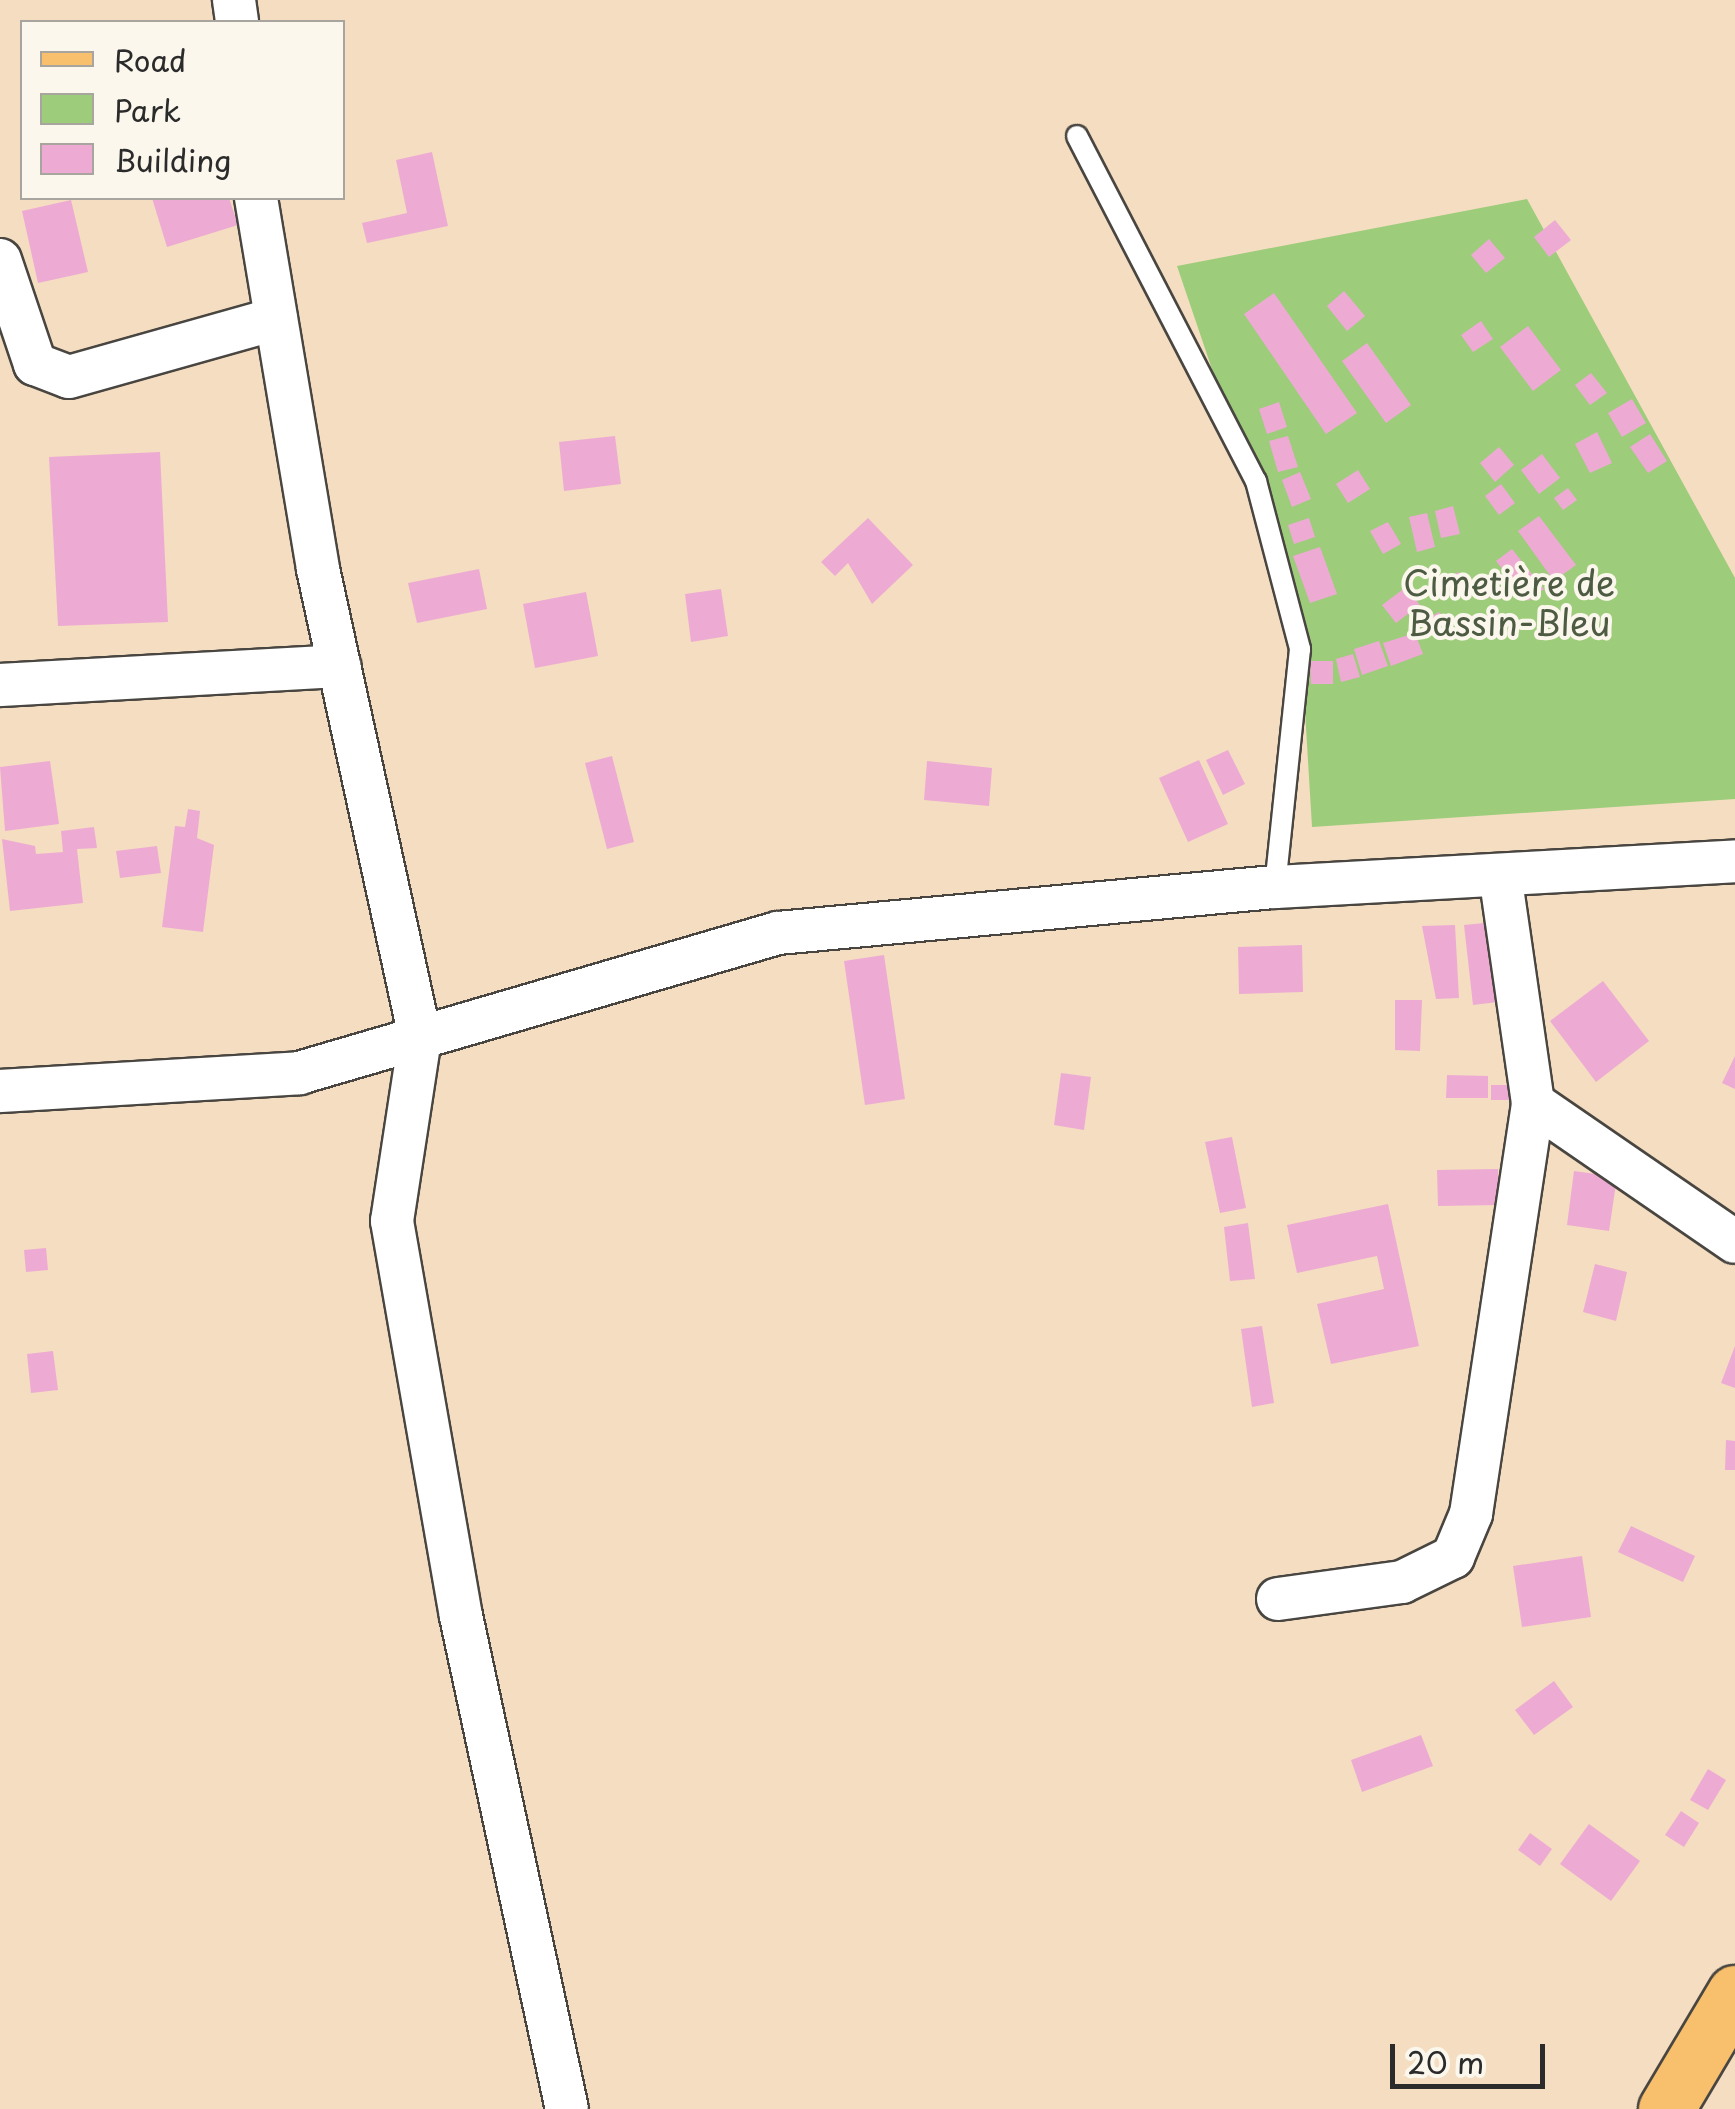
<!DOCTYPE html>
<meta charset="utf-8">
<style>
body{margin:0}
#map{position:relative;width:1735px;height:2109px;overflow:hidden;background:#f4ddc0;font-family:"Playpen Sans",sans-serif}
div>[style]{position:absolute}
[style*='--x']{left:calc(var(--x)*1px);top:calc(var(--y)*1px);width:calc(var(--w)*1px);rotate:calc(var(--a)*1deg)}
.green>*{inset:0;background:#9dcc7b}
.building>*{inset:0;background:#edabd3}
.roads{filter:drop-shadow(2px 0 #494641) drop-shadow(-2px 0 #494641) drop-shadow(0 2px #494641) drop-shadow(0 -2px #494641)}
.lane>*{height:20px;margin:-10px;padding:0 10px;transform-origin:10px;border-radius:10px;background:#fff}
.street>*{height:42px;margin:-21px;padding:0 21px;transform-origin:21px;border-radius:21px;background:#fff}
.primary>*{height:55px;margin:-27.5px;padding:0 27.5px;transform-origin:27.5px;border-radius:27.5px;background:#f8bf6c}
span{translate:-50% -50%;white-space:nowrap;text-align:center;line-height:1.15;-webkit-text-stroke:8px #fbf7ec;paint-order:stroke}
.park-label{font-size:35px;color:#4d5b43}
.legend{position:absolute;left:20px;top:20px;width:325px;height:180px;box-sizing:border-box;background:#fbf7ec;border:2px solid #a8a59f;margin:0;padding:12px 18px;list-style:none;font-size:30px;color:#2b2b2b}
.legend li{display:flex;align-items:center;gap:20px;height:50px}
.legend b{width:50px;border:2px solid #a8a59f}
.scale{position:absolute;left:1390px;top:2044px;width:155px;height:45px;box-sizing:border-box;border:5px solid #2b2b2b;border-top:0;padding-left:12px;font-size:30px;line-height:35px;white-space:nowrap;color:#2b2b2b;-webkit-text-stroke:8px #fbf7ec;paint-order:stroke}
</style>
<div id="map">
<div class="green">
<i style="clip-path:polygon(1527px 199px,1735px 578px,1735px 799px,1312px 827px,1300px 628px,1177px 266px)"></i>
</div>
<div class="building">
<i style="clip-path:polygon(432px 152px,448px 226px,367px 243px,362px 223px,407px 213px,396px 160px)"></i>
<i style="clip-path:polygon(152px 198px,229px 198px,238px 225px,167px 247px)"></i>
<i style="clip-path:polygon(71px 200px,88px 272px,38px 283px,22px 211px)"></i>
<i style="clip-path:polygon(1555px 220px,1571px 240px,1549px 257px,1534px 237px)"></i>
<i style="clip-path:polygon(1489px 239px,1505px 258px,1486px 273px,1471px 255px)"></i>
<i style="clip-path:polygon(1344px 291px,1365px 316px,1347px 331px,1327px 306px)"></i>
<i style="clip-path:polygon(1274px 293px,1357px 413px,1326px 434px,1244px 314px)"></i>
<i style="clip-path:polygon(1481px 321px,1493px 339px,1473px 352px,1461px 335px)"></i>
<i style="clip-path:polygon(1528px 326px,1561px 370px,1533px 391px,1500px 347px)"></i>
<i style="clip-path:polygon(1367px 343px,1411px 405px,1386px 423px,1342px 361px)"></i>
<i style="clip-path:polygon(1591px 373px,1607px 393px,1590px 405px,1575px 385px)"></i>
<i style="clip-path:polygon(1632px 399px,1646px 423px,1622px 437px,1608px 413px)"></i>
<i style="clip-path:polygon(1279px 402px,1287px 427px,1267px 434px,1259px 409px)"></i>
<i style="clip-path:polygon(1597px 432px,1612px 463px,1590px 473px,1575px 444px)"></i>
<i style="clip-path:polygon(1650px 434px,1667px 461px,1648px 473px,1630px 447px)"></i>
<i style="clip-path:polygon(615px 436px,621px 484px,564px 491px,559px 442px)"></i>
<i style="clip-path:polygon(1288px 436px,1298px 467px,1278px 472px,1269px 441px)"></i>
<i style="clip-path:polygon(1499px 447px,1514px 465px,1495px 482px,1480px 463px)"></i>
<i style="clip-path:polygon(160px 452px,168px 622px,58px 626px,49px 457px)"></i>
<i style="clip-path:polygon(1542px 454px,1560px 478px,1539px 494px,1521px 470px)"></i>
<i style="clip-path:polygon(1358px 470px,1370px 489px,1348px 503px,1336px 484px)"></i>
<i style="clip-path:polygon(1300px 472px,1311px 499px,1292px 507px,1282px 480px)"></i>
<i style="clip-path:polygon(1501px 484px,1515px 503px,1499px 515px,1485px 496px)"></i>
<i style="clip-path:polygon(1568px 488px,1577px 500px,1563px 510px,1554px 498px)"></i>
<i style="clip-path:polygon(1453px 506px,1460px 534px,1441px 538px,1435px 511px)"></i>
<i style="clip-path:polygon(1427px 513px,1435px 547px,1417px 552px,1409px 517px)"></i>
<i style="clip-path:polygon(1539px 516px,1576px 565px,1554px 581px,1518px 531px)"></i>
<i style="clip-path:polygon(868px 518px,913px 565px,872px 604px,848px 563px,835px 576px,821px 562px)"></i>
<i style="clip-path:polygon(1309px 518px,1315px 537px,1294px 544px,1288px 525px)"></i>
<i style="clip-path:polygon(1388px 522px,1401px 544px,1383px 554px,1370px 531px)"></i>
<i style="clip-path:polygon(1320px 547px,1337px 594px,1310px 603px,1293px 556px)"></i>
<i style="clip-path:polygon(1512px 549px,1544px 589px,1528px 601px,1496px 561px)"></i>
<i style="clip-path:polygon(479px 569px,487px 609px,417px 623px,408px 583px)"></i>
<i style="clip-path:polygon(1458px 572px,1470px 588px,1457px 598px,1444px 582px)"></i>
<i style="clip-path:polygon(1488px 577px,1498px 589px,1487px 599px,1476px 587px)"></i>
<i style="clip-path:polygon(1406px 587px,1420px 605px,1396px 623px,1382px 605px)"></i>
<i style="clip-path:polygon(721px 589px,728px 636px,691px 642px,685px 594px)"></i>
<i style="clip-path:polygon(586px 592px,598px 656px,535px 668px,523px 604px)"></i>
<i style="clip-path:polygon(1439px 612px,1447px 622px,1432px 632px,1424px 621px)"></i>
<i style="clip-path:polygon(1415px 633px,1423px 654px,1391px 666px,1383px 643px)"></i>
<i style="clip-path:polygon(1379px 641px,1388px 666px,1362px 675px,1354px 649px)"></i>
<i style="clip-path:polygon(1353px 654px,1360px 677px,1341px 682px,1336px 659px)"></i>
<i style="clip-path:polygon(1310px 661px,1333px 661px,1333px 684px,1311px 684px)"></i>
<i style="clip-path:polygon(1228px 750px,1245px 784px,1223px 795px,1206px 760px)"></i>
<i style="clip-path:polygon(612px 756px,634px 842px,607px 849px,585px 763px)"></i>
<i style="clip-path:polygon(1199px 760px,1228px 824px,1188px 842px,1159px 778px)"></i>
<i style="clip-path:polygon(50px 761px,59px 824px,5px 831px,0 767px)"></i>
<i style="clip-path:polygon(927px 761px,992px 768px,989px 806px,924px 800px)"></i>
<i style="clip-path:polygon(188px 809px,200px 811px,197px 838px,214px 845px,203px 932px,162px 927px,175px 826px,185px 827px)"></i>
<i style="clip-path:polygon(94px 827px,97px 848px,77px 849px,83px 903px,10px 911px,2px 839px,35px 846px,36px 854px,63px 852px,61px 831px)"></i>
<i style="clip-path:polygon(157px 846px,161px 873px,120px 878px,116px 851px)"></i>
<i style="clip-path:polygon(1495px 922px,1506px 1001px,1473px 1005px,1464px 925px)"></i>
<i style="clip-path:polygon(1455px 925px,1459px 998px,1436px 999px,1422px 926px)"></i>
<i style="clip-path:polygon(1302px 945px,1303px 992px,1239px 994px,1238px 947px)"></i>
<i style="clip-path:polygon(884px 955px,905px 1099px,865px 1105px,844px 961px)"></i>
<i style="clip-path:polygon(1603px 981px,1649px 1041px,1596px 1082px,1550px 1021px)"></i>
<i style="clip-path:polygon(1395px 1000px,1422px 1000px,1420px 1051px,1395px 1050px)"></i>
<i style="clip-path:polygon(1735px 1056px,1735px 1089px,1722px 1083px)"></i>
<i style="clip-path:polygon(1061px 1073px,1091px 1077px,1084px 1130px,1054px 1125px)"></i>
<i style="clip-path:polygon(1447px 1075px,1488px 1076px,1488px 1098px,1446px 1098px)"></i>
<i style="clip-path:polygon(1491px 1085px,1512px 1085px,1512px 1100px,1491px 1100px)"></i>
<i style="clip-path:polygon(1232px 1137px,1246px 1208px,1220px 1213px,1205px 1142px)"></i>
<i style="clip-path:polygon(1498px 1169px,1499px 1205px,1438px 1206px,1437px 1170px)"></i>
<i style="clip-path:polygon(1574px 1171px,1617px 1177px,1609px 1231px,1567px 1225px)"></i>
<i style="clip-path:polygon(1388px 1204px,1419px 1346px,1331px 1364px,1317px 1304px,1384px 1289px,1377px 1256px,1297px 1273px,1287px 1225px)"></i>
<i style="clip-path:polygon(1248px 1223px,1255px 1279px,1230px 1281px,1224px 1227px)"></i>
<i style="clip-path:polygon(46px 1248px,48px 1270px,26px 1272px,24px 1250px)"></i>
<i style="clip-path:polygon(1595px 1264px,1627px 1272px,1616px 1321px,1583px 1312px)"></i>
<i style="clip-path:polygon(1262px 1326px,1274px 1403px,1252px 1407px,1241px 1329px)"></i>
<i style="clip-path:polygon(1735px 1346px,1735px 1388px,1721px 1383px)"></i>
<i style="clip-path:polygon(53px 1351px,58px 1390px,31px 1393px,27px 1354px)"></i>
<i style="clip-path:polygon(1726px 1440px,1735px 1441px,1735px 1470px,1725px 1470px)"></i>
<i style="clip-path:polygon(1631px 1526px,1695px 1556px,1683px 1582px,1618px 1552px)"></i>
<i style="clip-path:polygon(1582px 1556px,1591px 1617px,1522px 1627px,1513px 1566px)"></i>
<i style="clip-path:polygon(1554px 1681px,1573px 1707px,1534px 1735px,1515px 1710px)"></i>
<i style="clip-path:polygon(1421px 1735px,1433px 1766px,1362px 1792px,1351px 1760px)"></i>
<i style="clip-path:polygon(1708px 1769px,1726px 1780px,1708px 1810px,1690px 1800px)"></i>
<i style="clip-path:polygon(1681px 1811px,1699px 1823px,1684px 1847px,1665px 1835px)"></i>
<i style="clip-path:polygon(1589px 1824px,1640px 1861px,1611px 1901px,1560px 1864px)"></i>
<i style="clip-path:polygon(1530px 1833px,1552px 1849px,1540px 1866px,1518px 1850px)"></i>
</div>
<div class="roads">
<div class="lane">
<i style="--x:1077;--y:136;--w:389;--a:62.6"></i>
<i style="--x:1256;--y:481;--w:174;--a:75.3"></i>
<i style="--x:1300;--y:649;--w:239;--a:96"></i>
</div>
<div class="street">
<i style="--x:234;--y:0;--w:22;--a:82"></i>
<i style="--x:256;--y:198;--w:376;--a:80.5"></i>
<i style="--x:318;--y:569;--w:480;--a:77.7"></i>
<i style="--x:420;--y:1038;--w:185;--a:98.7"></i>
<i style="--x:392;--y:1221;--w:401;--a:80.1"></i>
<i style="--x:461;--y:1616;--w:504;--a:77.87"></i>
<i style="--x:0;--y:260;--w:110;--a:71.4"></i>
<i style="--x:35;--y:364;--w:36;--a:21"></i>
<i style="--x:69;--y:377;--w:215;--a:-15.7"></i>
<i style="--x:0;--y:685;--w:340;--a:-3.2"></i>
<i style="--x:0;--y:1091;--w:300;--a:-3.4"></i>
<i style="--x:299;--y:1073;--w:499;--a:-16.3"></i>
<i style="--x:778;--y:933;--w:499;--a:-5.3"></i>
<i style="--x:1275;--y:887;--w:461;--a:-3.2"></i>
<i style="--x:1533;--y:1103;--w:245;--a:34.5"></i>
<i style="--x:1278;--y:1599;--w:125;--a:-7.8"></i>
<i style="--x:1402;--y:1582;--w:57;--a:-26.1"></i>
<i style="--x:1453;--y:1557;--w:47;--a:-67.3"></i>
<i style="--x:1471;--y:1514;--w:416;--a:-81.4"></i>
<i style="--x:1533;--y:1103;--w:230;--a:-98.2"></i>
</div>
<div class="primary">
<i style="--x:1666;--y:2109;--w:135;--a:-59.3"></i>
</div>
</div>
<div class="park-label">
<span style="left:1509px;top:602px">Cimetière de<br>Bassin-Bleu</span>
</div>
<ul class="legend">
<li><b style="height:12px;background:#f8bf6c"></b>Road</li>
<li><b style="height:28px;background:#9dcc7b"></b>Park</li>
<li><b style="height:28px;background:#edabd3"></b>Building</li>
</ul>
<div class="scale">20 m</div>
</div>
